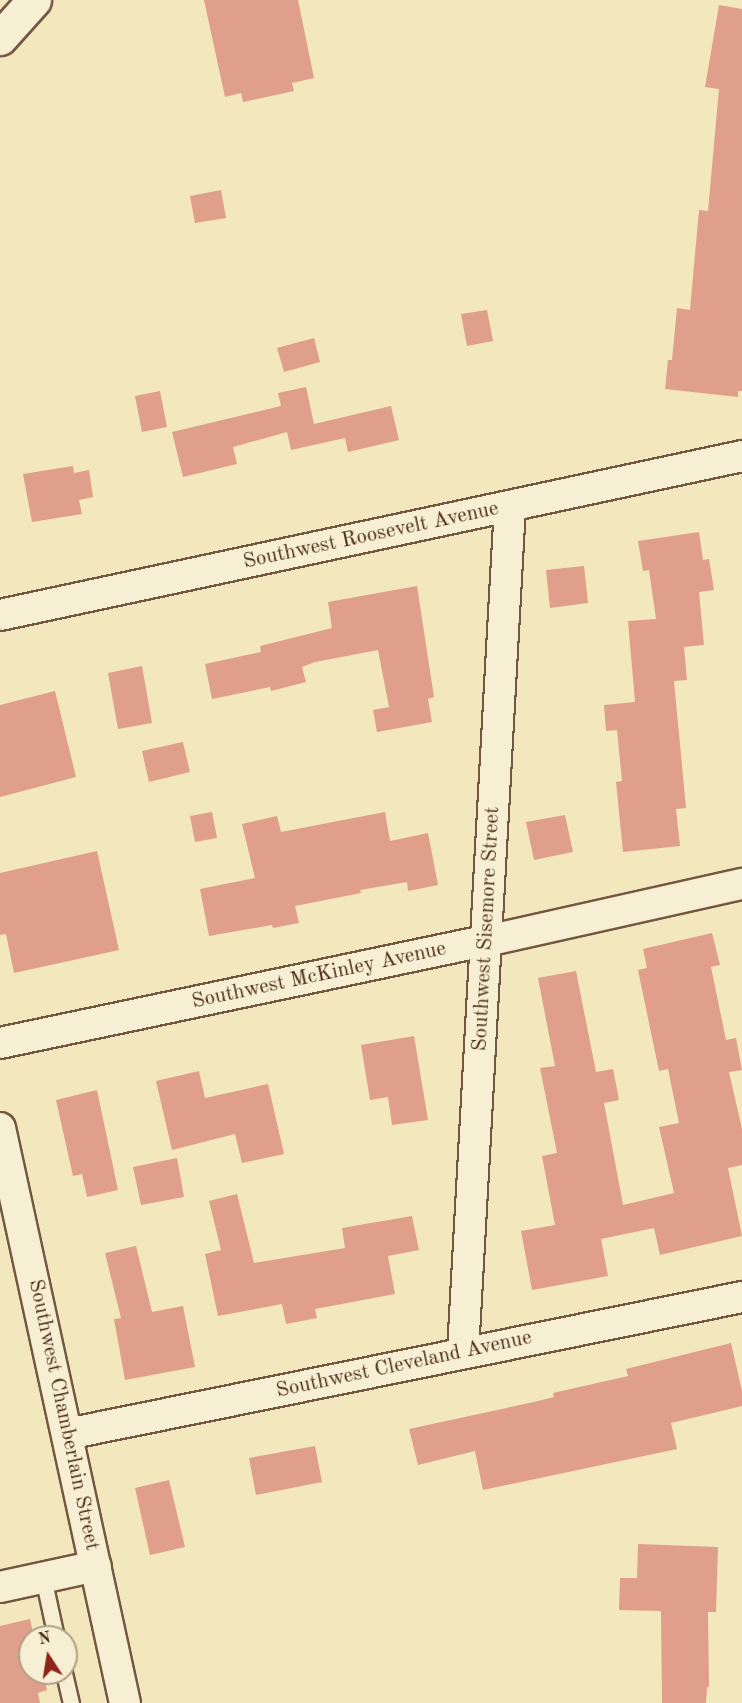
<!DOCTYPE html>
<style>
body{margin:0}
#map{position:relative;width:742px;height:1703px;overflow:hidden;background:#f3e7bd;font-family:"Old Standard TT",serif}
div>[style]{position:absolute}
[style*='--x']{left:calc(var(--x)*1px);top:calc(var(--y)*1px);width:calc(var(--w)*1px);rotate:calc(var(--a)*1deg)}
.building>*{inset:0;background:#df9f8a}
.roads{filter:drop-shadow(2px 0 #735740) drop-shadow(-2px 0 #735740) drop-shadow(0 2px #735740) drop-shadow(0 -2px #735740)}
.lane>*{height:15px;margin:-7.5px;padding:0 7.5px;transform-origin:7.5px;border-radius:7.5px;background:#f7efd4}
.street>*{height:30px;margin:-15px;padding:0 15px;transform-origin:15px;border-radius:15px;background:#f7efd4}
.secondary>*{height:33px;margin:-16.5px;padding:0 16.5px;transform-origin:16.5px;border-radius:16.5px;background:#f7efd4}
span{translate:-50% -50%;white-space:nowrap;text-align:center;line-height:1.15;-webkit-text-stroke:5px #f7efd4;paint-order:stroke}
.street-label{font-size:21px;color:#482717}
.north{position:absolute;left:18px;top:1625px;width:60px;height:60px;box-sizing:border-box;background:#f7efd4;border:2px solid #b19f88;border-radius:50%;rotate:348deg;font-size:16px;font-weight:700;line-height:24px;text-align:center;color:#482717}
.north::after{content:'';display:block;margin:auto;width:21px;height:27px;background:#8f2418;clip-path:polygon(50% 0,100% 100%,50% 72%,0 100%)}
</style>
<div id="map">
<div class="building">
<i style="clip-path:polygon(204px 0,298px 0,314px 78px,292px 83px,294px 91px,243px 102px,241px 93px,225px 97px)"></i>
<i style="clip-path:polygon(719px 5px,742px 9px,742px 391px,738px 391px,738px 397px,665px 389px,668px 360px,672px 360px,677px 308px,690px 310px,699px 210px,708px 211px,719px 89px,705px 87px)"></i>
<i style="clip-path:polygon(221px 190px,226px 218px,195px 223px,190px 196px)"></i>
<i style="clip-path:polygon(487px 310px,493px 341px,467px 346px,461px 314px)"></i>
<i style="clip-path:polygon(314px 338px,320px 362px,284px 372px,277px 348px)"></i>
<i style="clip-path:polygon(306px 387px,314px 424px,391px 406px,399px 440px,348px 452px,345px 438px,291px 450px,287px 432px,233px 447px,237px 464px,183px 477px,172px 432px,281px 406px,278px 393px)"></i>
<i style="clip-path:polygon(160px 391px,167px 427px,142px 432px,135px 396px)"></i>
<i style="clip-path:polygon(73px 466px,74px 473px,89px 470px,93px 497px,79px 500px,82px 514px,32px 522px,23px 474px)"></i>
<i style="clip-path:polygon(699px 532px,703px 560px,709px 559px,714px 590px,699px 592px,704px 645px,684px 647px,687px 680px,674px 681px,686px 808px,676px 809px,680px 846px,623px 852px,616px 782px,622px 781px,617px 730px,606px 731px,604px 705px,635px 702px,628px 621px,656px 619px,649px 570px,643px 571px,638px 541px)"></i>
<i style="clip-path:polygon(584px 566px,588px 603px,550px 608px,546px 570px)"></i>
<i style="clip-path:polygon(417px 586px,434px 697px,428px 699px,432px 722px,377px 732px,373px 710px,389px 707px,378px 650px,315px 662px,302px 667px,306px 682px,271px 691px,270px 687px,212px 699px,205px 664px,261px 652px,260px 646px,332px 628px,328px 602px)"></i>
<i style="clip-path:polygon(142px 666px,152px 723px,118px 729px,108px 673px)"></i>
<i style="clip-path:polygon(55px 691px,76px 777px,0 797px,0 705px)"></i>
<i style="clip-path:polygon(183px 742px,190px 772px,149px 782px,142px 751px)"></i>
<i style="clip-path:polygon(212px 812px,217px 838px,195px 842px,190px 816px)"></i>
<i style="clip-path:polygon(385px 812px,390px 841px,428px 833px,438px 885px,408px 891px,407px 882px,360px 890px,361px 893px,295px 906px,299px 923px,273px 928px,272px 925px,209px 936px,200px 889px,255px 878px,242px 824px,277px 816px,281px 832px)"></i>
<i style="clip-path:polygon(565px 815px,573px 852px,534px 860px,526px 822px)"></i>
<i style="clip-path:polygon(97px 851px,119px 950px,14px 973px,6px 934px,0 935px,0 873px)"></i>
<i style="clip-path:polygon(712px 933px,720px 965px,711px 967px,726px 1040px,736px 1038px,742px 1070px,729px 1072px,742px 1129px,742px 1165px,728px 1168px,742px 1236px,660px 1255px,654px 1228px,601px 1239px,608px 1276px,532px 1290px,521px 1231px,555px 1225px,542px 1156px,557px 1153px,540px 1068px,555px 1066px,538px 978px,576px 971px,596px 1072px,613px 1069px,619px 1100px,604px 1103px,623px 1205px,674px 1193px,659px 1127px,679px 1123px,668px 1069px,659px 1071px,638px 970px,647px 968px,643px 949px)"></i>
<i style="clip-path:polygon(414px 1036px,428px 1120px,392px 1125px,388px 1097px,370px 1100px,361px 1045px)"></i>
<i style="clip-path:polygon(199px 1071px,205px 1098px,268px 1084px,284px 1154px,242px 1163px,235px 1134px,172px 1150px,156px 1081px)"></i>
<i style="clip-path:polygon(97px 1090px,118px 1190px,87px 1197px,82px 1174px,73px 1176px,56px 1100px)"></i>
<i style="clip-path:polygon(177px 1158px,184px 1197px,141px 1205px,133px 1167px)"></i>
<i style="clip-path:polygon(237px 1194px,254px 1263px,345px 1248px,342px 1228px,412px 1216px,419px 1250px,388px 1256px,395px 1294px,315px 1309px,317px 1318px,286px 1324px,282px 1304px,218px 1316px,205px 1254px,221px 1250px,209px 1201px)"></i>
<i style="clip-path:polygon(136px 1246px,152px 1312px,183px 1306px,195px 1367px,125px 1380px,114px 1319px,121px 1318px,105px 1253px)"></i>
<i style="clip-path:polygon(731px 1343px,742px 1391px,742px 1406px,671px 1423px,677px 1449px,483px 1490px,475px 1451px,418px 1465px,409px 1429px,534px 1402px,554px 1397px,553px 1393px,628px 1376px,626px 1369px)"></i>
<i style="clip-path:polygon(315px 1446px,322px 1482px,256px 1495px,249px 1458px)"></i>
<i style="clip-path:polygon(169px 1480px,185px 1547px,150px 1555px,135px 1488px)"></i>
<i style="clip-path:polygon(638px 1544px,718px 1547px,716px 1612px,708px 1612px,709px 1687px,707px 1687px,706px 1703px,662px 1703px,661px 1611px,619px 1610px,620px 1578px,637px 1578px)"></i>
<i style="clip-path:polygon(30px 1619px,34px 1637px,30px 1637px,30px 1673px,43px 1673px,47px 1690px,38px 1693px,40px 1703px,0 1703px,0 1626px)"></i>
</div>
<div class="roads">
<div class="lane">
<i style="--x:43;--y:1577;--w:61;--a:77.8"></i>
<i style="--x:64;--y:1673;--w:31;--a:77"></i>
</div>
<div class="street">
<i style="--x:0;--y:615;--w:759;--a:-12.09"></i>
<i style="--x:0;--y:1043;--w:497;--a:-11.9"></i>
<i style="--x:486;--y:941;--w:262;--a:-12.6"></i>
<i style="--x:0;--y:1128;--w:588;--a:77.74"></i>
<i style="--x:463;--y:1352;--w:847;--a:-86.82"></i>
<i style="--x:67;--y:1434;--w:689;--a:-11.47"></i>
<i style="--x:0;--y:1587;--w:98;--a:-12.3"></i>
</div>
<div class="secondary">
<i style="--x:0;--y:38;--w:51;--a:-48.2"></i>
</div>
</div>
<div class="street-label">
<span style="left:371px;top:536px;rotate:-12deg">Southwest Roosevelt Avenue</span>
<span style="left:487px;top:929px;rotate:-87deg">Southwest Sisemore Street</span>
<span style="left:319px;top:976px;rotate:-12deg">Southwest McKinley Avenue</span>
<span style="left:404px;top:1365px;rotate:-12deg">Southwest Cleveland Avenue</span>
<span style="left:63px;top:1415px;rotate:78deg">Southwest Chamberlain Street</span>
</div>
<div class="north">N</div>
</div>
